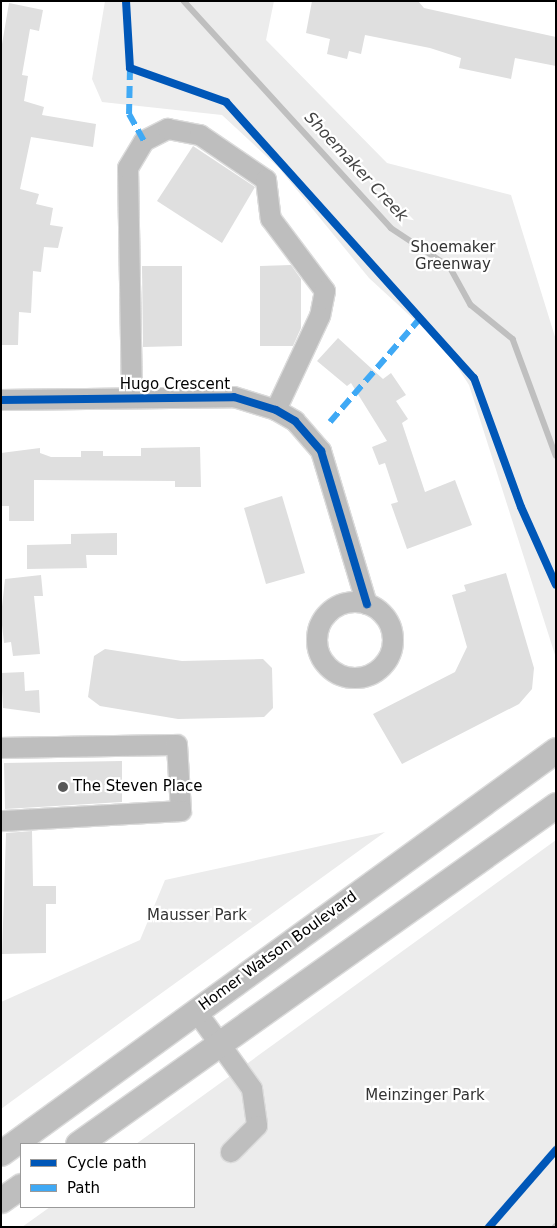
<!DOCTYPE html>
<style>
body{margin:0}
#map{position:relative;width:557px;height:1228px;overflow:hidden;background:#fff;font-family:"DejaVu Sans",sans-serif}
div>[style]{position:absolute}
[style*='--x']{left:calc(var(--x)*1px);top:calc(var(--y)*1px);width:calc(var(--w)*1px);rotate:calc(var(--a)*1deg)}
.green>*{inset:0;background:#ececec}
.stream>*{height:5.5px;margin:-2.75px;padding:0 2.75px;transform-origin:2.75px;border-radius:2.75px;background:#bfbfbf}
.building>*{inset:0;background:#dfdfdf}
.roads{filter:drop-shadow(1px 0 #dbdbdb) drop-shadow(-1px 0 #dbdbdb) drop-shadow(0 1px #dbdbdb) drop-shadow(0 -1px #dbdbdb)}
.minor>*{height:20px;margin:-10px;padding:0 10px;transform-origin:10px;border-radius:10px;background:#bebebe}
.minor>.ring{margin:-10px;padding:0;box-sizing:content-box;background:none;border:20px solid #bebebe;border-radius:50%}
.major>*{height:25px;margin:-12.5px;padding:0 12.5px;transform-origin:12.5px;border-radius:12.5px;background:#bebebe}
.quiet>*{height:6px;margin-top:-3px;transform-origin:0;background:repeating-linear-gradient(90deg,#3fa9f5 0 12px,transparent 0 18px)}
.cycleway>*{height:8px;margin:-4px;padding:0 4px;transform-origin:4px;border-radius:4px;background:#0057b8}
.dots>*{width:14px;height:14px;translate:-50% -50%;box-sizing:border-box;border:2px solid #fff;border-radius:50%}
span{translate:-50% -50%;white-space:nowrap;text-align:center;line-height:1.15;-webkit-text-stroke:4.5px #fff;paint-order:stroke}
.park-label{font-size:15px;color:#333}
.street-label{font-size:15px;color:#000}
.poi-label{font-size:15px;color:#000}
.left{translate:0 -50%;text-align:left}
.water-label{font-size:16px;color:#444;font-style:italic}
.frame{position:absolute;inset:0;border:2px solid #000;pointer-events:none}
.legend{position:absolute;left:20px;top:1143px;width:175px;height:65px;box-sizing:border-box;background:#fff;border:1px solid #999;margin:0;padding:6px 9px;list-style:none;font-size:15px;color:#000}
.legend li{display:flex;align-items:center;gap:10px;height:25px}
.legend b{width:25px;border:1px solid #999}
</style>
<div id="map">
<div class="green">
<i style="clip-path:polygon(105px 1px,274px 1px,266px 40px,387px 163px,511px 195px,556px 340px,556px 658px,469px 385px,446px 349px,369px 278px,279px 168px,222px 115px,102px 102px,92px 79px)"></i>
<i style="clip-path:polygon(385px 832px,16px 1098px,1px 1109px,1px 1002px,140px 940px,165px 880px)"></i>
<i style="clip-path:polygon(556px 840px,556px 1227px,22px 1227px,50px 1207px,194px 1207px,194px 1144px,136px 1144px)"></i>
</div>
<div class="stream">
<i style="--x:184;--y:1;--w:307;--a:47.6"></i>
<i style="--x:391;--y:228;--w:71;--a:33.5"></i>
<i style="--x:450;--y:267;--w:43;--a:61.1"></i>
<i style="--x:471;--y:305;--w:54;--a:39"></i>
<i style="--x:513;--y:339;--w:124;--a:69.7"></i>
<i style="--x:555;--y:1227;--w:1;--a:-45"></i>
</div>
<div class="building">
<i style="clip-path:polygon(312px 1px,418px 1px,424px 8px,556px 37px,556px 66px,515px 58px,511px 79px,459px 68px,461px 58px,430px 48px,365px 35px,361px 54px,349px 51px,347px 59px,327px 54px,330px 39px,306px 33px)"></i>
<i style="clip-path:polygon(9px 3px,43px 10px,39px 31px,30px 29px,22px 75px,28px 76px,24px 101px,44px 107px,42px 115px,96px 124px,93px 147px,31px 137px,20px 189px,39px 194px,36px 204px,53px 208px,50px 225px,63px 227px,58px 248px,44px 247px,41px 272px,33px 271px,31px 313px,19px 312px,18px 345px,1px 345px,1px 50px)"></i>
<i style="clip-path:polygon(193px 146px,255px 187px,222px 243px,157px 201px)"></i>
<i style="clip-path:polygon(291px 265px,301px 279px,301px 328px,293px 346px,260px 346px,260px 266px)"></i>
<i style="clip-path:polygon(142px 266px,182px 266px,182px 346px,143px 347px)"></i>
<i style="clip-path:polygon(338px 338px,383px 379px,391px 373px,406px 395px,396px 401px,408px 419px,402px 423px,425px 492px,455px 480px,472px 525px,407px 549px,391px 504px,398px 502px,385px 463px,379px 465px,372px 447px,387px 441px,351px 383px,347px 386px,317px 361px)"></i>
<i style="clip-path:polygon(200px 447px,201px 487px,175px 487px,175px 481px,34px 480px,34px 521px,9px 521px,9px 506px,1px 506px,1px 453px,40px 448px,40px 453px,51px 457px,81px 457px,81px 451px,103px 451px,103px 456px,141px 456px,141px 448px)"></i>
<i style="clip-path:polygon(282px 496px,305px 573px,266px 584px,244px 508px)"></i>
<i style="clip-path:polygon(117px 533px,117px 555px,86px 555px,87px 568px,27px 569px,27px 545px,71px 544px,71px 534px)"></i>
<i style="clip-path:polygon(506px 573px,534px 668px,532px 689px,519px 704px,402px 764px,373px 714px,455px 672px,467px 647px,452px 595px,466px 591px,464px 585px)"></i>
<i style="clip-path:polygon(41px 575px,43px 596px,34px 596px,40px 654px,13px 656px,11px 642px,4px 643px,1px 616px,5px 579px)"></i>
<i style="clip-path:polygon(105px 649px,182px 661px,263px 659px,272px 668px,273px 708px,264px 717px,178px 719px,100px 706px,88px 697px,94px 656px)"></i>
<i style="clip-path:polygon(24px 672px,25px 691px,39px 690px,40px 713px,3px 708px,1px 673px)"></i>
<i style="clip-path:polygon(122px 761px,122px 802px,5px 809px,4px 763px)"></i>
<i style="clip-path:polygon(32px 831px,33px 886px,56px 886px,56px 904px,46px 904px,46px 953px,2px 954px,6px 833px)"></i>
</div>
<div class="roads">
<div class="minor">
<i style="--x:132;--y:398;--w:230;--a:-91"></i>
<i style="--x:128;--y:168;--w:31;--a:-59"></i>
<i style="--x:144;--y:141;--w:27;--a:-27"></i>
<i style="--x:168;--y:129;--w:33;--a:11"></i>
<i style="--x:200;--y:135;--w:80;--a:34.3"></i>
<i style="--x:266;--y:180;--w:39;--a:83"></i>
<i style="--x:271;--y:219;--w:90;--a:53.1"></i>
<i style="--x:325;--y:291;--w:25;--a:101"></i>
<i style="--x:320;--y:316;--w:104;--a:115.1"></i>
<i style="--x:1;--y:400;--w:233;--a:-0.7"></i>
<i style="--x:234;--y:397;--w:44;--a:17.2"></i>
<i style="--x:276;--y:410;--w:22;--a:30"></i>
<i style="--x:295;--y:421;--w:40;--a:49"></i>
<i style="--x:321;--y:451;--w:160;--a:73.3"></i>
<i class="ring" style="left:317px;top:602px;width:56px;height:56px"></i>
<i style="--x:1;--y:748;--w:176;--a:-1"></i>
<i style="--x:177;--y:745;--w:66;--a:86.5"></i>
<i style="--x:181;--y:811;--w:180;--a:176.8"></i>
<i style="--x:196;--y:1011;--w:96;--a:54.3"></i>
<i style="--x:252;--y:1089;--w:37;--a:82"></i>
<i style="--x:257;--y:1126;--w:37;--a:135"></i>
</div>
<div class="major">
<i style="--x:78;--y:1144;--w:586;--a:-35.34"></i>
<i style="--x:1;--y:1153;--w:686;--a:-35.98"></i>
<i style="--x:1;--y:1200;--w:24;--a:-35"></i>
</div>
</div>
<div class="quiet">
<i style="--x:130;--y:68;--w:46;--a:91.2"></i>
<i style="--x:129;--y:114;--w:31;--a:61"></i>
<i style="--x:330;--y:422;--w:140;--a:-49"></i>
</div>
<div class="cycleway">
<i style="--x:126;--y:1;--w:67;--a:86.6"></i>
<i style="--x:130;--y:68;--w:102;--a:19.5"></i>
<i style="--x:226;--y:102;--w:371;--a:48.1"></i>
<i style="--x:474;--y:378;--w:137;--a:70"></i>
<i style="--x:521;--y:507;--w:85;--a:65.8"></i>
<i style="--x:1;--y:400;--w:233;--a:-0.7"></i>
<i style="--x:234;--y:397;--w:44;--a:17.2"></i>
<i style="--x:276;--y:410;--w:22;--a:30"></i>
<i style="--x:295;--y:421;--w:40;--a:49"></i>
<i style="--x:321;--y:451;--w:160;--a:73.3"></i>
<i style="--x:489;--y:1227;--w:102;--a:-49"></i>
</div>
<div class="dots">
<i style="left:63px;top:787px;background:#595959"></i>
</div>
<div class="park-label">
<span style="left:453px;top:256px">Shoemaker<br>Greenway</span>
<span style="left:197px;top:916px">Mausser Park</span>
<span style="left:425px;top:1096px">Meinzinger Park</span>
</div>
<div class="street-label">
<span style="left:175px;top:385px">Hugo Crescent</span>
<span style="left:278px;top:951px;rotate:-36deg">Homer Watson Boulevard</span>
</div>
<div class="poi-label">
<span class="left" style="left:73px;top:787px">The Steven Place</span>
</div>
<div class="water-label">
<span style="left:356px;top:167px;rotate:47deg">Shoemaker Creek</span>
</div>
<div class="frame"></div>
<ul class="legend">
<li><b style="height:6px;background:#0057b8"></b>Cycle path</li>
<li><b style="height:6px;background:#3fa9f5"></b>Path</li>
</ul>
</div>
